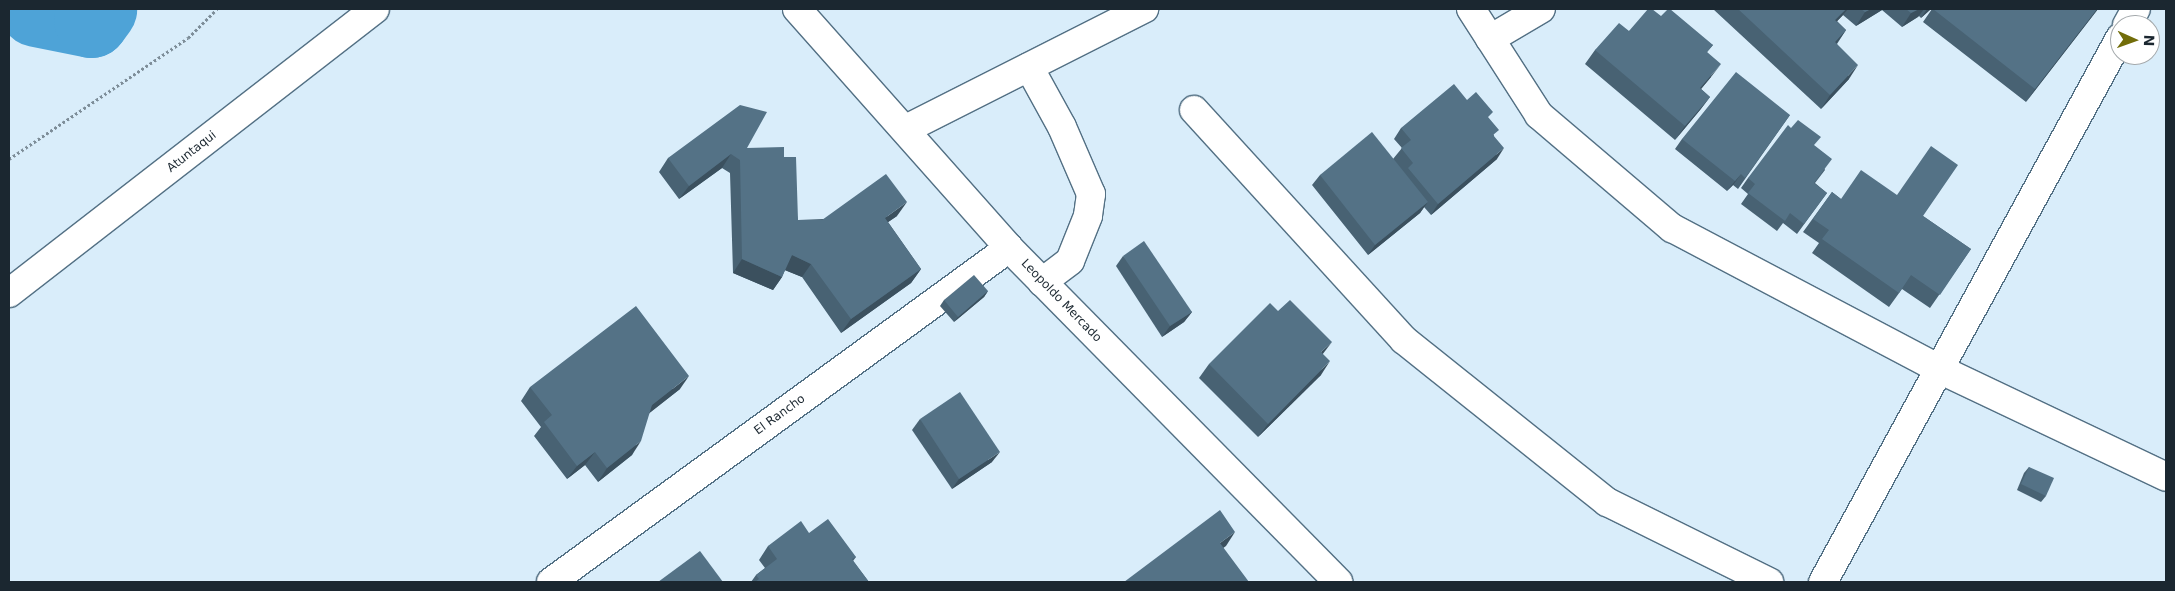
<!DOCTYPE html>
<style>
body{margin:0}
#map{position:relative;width:2175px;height:591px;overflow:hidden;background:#d9edfa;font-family:"DejaVu Sans",sans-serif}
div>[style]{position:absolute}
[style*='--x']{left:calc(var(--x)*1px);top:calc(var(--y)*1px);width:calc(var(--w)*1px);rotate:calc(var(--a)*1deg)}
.river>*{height:75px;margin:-37.5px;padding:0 37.5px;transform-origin:37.5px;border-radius:37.5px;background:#4ea3d7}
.path>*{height:3px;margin-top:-1.5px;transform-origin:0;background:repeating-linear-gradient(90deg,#7d8d98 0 2.5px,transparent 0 5px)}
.roads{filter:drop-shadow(1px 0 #537084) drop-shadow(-1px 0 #537084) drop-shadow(0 1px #537084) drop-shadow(0 -1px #537084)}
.minor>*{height:28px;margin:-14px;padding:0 14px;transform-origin:14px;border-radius:14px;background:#fff}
.wall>*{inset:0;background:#486273}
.shaded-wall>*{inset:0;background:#3b505e}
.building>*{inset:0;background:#547286}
span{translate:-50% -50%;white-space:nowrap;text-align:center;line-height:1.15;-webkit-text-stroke:5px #fff;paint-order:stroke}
.street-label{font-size:12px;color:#1b2730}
.frame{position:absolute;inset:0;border:10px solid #1b2730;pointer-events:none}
.north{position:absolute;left:2110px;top:15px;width:50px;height:50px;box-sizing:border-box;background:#fff;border:1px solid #a4a9ac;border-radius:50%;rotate:92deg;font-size:14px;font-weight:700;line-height:20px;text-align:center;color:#1b2730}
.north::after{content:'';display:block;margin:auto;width:18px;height:22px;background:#726d0a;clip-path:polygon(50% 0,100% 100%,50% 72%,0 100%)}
</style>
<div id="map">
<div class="river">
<i style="--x:36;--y:9;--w:56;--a:11.3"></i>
<i style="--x:91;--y:20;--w:14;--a:-54"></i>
</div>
<div class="path">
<i style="--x:9;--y:159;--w:216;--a:-34.1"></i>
<i style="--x:188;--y:38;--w:41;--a:-45"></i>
</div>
<div class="roads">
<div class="minor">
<i style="--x:797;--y:9;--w:319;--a:48.4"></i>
<i style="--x:1009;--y:248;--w:469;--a:45.4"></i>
<i style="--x:1471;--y:9;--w:126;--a:57.3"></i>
<i style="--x:1539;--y:115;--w:175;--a:40.4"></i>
<i style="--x:1672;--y:228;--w:302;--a:27.8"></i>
<i style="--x:1939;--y:369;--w:251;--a:25.4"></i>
<i style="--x:2127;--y:25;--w:18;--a:-61"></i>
<i style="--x:1490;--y:39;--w:59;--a:-30.5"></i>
<i style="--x:1029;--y:67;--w:68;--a:61.2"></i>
<i style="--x:1062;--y:127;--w:73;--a:66.6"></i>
<i style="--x:1091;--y:194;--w:22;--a:98"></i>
<i style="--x:1088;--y:216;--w:48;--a:111.8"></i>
<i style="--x:1070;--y:261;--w:35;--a:143"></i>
<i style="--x:1194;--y:110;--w:311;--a:47.6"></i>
<i style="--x:1404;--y:340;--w:260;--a:38.6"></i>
<i style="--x:1607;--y:502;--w:181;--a:26.3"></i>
<i style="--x:906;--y:129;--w:267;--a:-26.8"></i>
<i style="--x:9;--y:293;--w:463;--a:-37.8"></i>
<i style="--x:551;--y:582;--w:567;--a:-36.1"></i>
<i style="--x:1823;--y:582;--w:620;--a:-61.37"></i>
</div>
</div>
<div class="wall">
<i style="clip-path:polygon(1713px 9px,1931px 9px,1921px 18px,1919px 16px,1902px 27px,1882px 10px,1856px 26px,1843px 15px,1837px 21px,1846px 30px,1837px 44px,1849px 79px,1821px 109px)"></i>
<i style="clip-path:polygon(1932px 9px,1972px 10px,1973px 9px,2098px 9px,2026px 102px,1923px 22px)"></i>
<i style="clip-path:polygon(1661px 16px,1713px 45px,1707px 52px,1711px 77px,1701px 89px,1710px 97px,1700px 110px,1675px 140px,1585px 64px,1595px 50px,1629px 31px)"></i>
<i style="clip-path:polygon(1790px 115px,1738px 189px,1733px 185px,1727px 191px,1675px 149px,1682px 139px)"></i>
<i style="clip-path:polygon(1488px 118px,1494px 136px,1497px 159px,1431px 215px,1424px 207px,1420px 213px,1368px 255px,1312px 185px,1320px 175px,1393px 159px,1402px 148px,1394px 139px,1401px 128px)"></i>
<i style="clip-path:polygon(1814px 146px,1825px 170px,1815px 183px,1827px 193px,1797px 234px,1783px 223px,1777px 231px,1741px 204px,1748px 194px,1741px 188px,1748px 178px)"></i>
<i style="clip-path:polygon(747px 148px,784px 157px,798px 220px,897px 216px,888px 222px,921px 269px,911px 283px,841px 333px,802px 277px,785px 270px,782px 277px,773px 290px,733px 273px,730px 173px,722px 168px,679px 199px,659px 172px,668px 158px)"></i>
<i style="clip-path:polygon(1832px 192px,1841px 199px,1923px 216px,1971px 249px,1930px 308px,1902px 289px,1889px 307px,1812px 253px,1819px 243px,1803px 232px)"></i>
<i style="clip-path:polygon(1123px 256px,1192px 312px,1184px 322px,1162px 337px,1116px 266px)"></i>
<i style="clip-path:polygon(988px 291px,984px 297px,954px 322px,940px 306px,944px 300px)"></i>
<i style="clip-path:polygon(1323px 354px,1321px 375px,1258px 437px,1199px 378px,1209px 364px)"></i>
<i style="clip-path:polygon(530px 387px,680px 389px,649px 413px,632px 455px,598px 482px,585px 465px,567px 479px,534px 436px,541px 427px,521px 401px)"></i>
<i style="clip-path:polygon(920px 419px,992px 462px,952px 489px,912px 430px)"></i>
<i style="clip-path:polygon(2029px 467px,2046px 496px,2041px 502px,2017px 490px,2024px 473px)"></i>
<i style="clip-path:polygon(809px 533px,856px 557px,853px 561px,869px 582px,751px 582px,756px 575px,765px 568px,759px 560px,768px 546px)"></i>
</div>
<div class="shaded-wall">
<i style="clip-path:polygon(1846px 9px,1848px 9px,1843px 15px,1826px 33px,1835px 20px)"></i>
<i style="clip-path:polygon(1871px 9px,1883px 9px,1882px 10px,1856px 26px,1865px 12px)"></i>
<i style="clip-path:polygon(1919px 9px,1924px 9px,1918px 17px,1902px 27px,1911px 13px)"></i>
<i style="clip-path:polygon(1927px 9px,1931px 9px,1921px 18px)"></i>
<i style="clip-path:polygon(2097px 9px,2098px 9px,2026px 102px,2035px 89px)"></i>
<i style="clip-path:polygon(1846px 30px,1836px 44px,1835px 42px)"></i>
<i style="clip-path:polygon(1721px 64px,1711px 77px,1690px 102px,1700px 88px)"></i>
<i style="clip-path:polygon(1858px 65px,1849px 79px,1821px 109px,1830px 95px)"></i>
<i style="clip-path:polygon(1710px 97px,1700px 110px,1675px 140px,1685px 126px)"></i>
<i style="clip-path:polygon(1504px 148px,1497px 159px,1431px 215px,1438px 204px)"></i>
<i style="clip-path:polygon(731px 154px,722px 168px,679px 199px,689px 186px)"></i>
<i style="clip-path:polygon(1741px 174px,1733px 185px,1727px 191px,1735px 181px)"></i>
<i style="clip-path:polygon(907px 202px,897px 216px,875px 231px,885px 218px)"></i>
<i style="clip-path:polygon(1428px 202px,1420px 213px,1368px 255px,1375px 245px)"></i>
<i style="clip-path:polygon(792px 255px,811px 264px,802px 277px,782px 269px)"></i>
<i style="clip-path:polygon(742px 259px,782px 277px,773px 290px,733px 273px)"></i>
<i style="clip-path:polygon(921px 269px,911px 283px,841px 333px,851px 319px)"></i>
<i style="clip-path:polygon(988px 291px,984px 297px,954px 322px,958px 317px)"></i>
<i style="clip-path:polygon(1192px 312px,1184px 322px,1162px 337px,1170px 326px)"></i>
<i style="clip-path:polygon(1332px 342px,1322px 355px,1321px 352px)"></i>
<i style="clip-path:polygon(1330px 361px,1321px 375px,1258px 437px,1268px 424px)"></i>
<i style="clip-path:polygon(689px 376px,680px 389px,642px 419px,652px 405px)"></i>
<i style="clip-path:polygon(641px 441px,632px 455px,598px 482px,607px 468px)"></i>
<i style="clip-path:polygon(595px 452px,585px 465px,567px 479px,577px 466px)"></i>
<i style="clip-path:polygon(1000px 452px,992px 462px,952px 489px,959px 479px)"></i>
<i style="clip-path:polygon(1235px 532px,1226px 546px,1211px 557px,1220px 543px)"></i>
</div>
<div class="building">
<i style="clip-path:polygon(1648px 9px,1652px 9px,1661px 16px,1668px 9px,1670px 9px,1713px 45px,1707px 52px,1721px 64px,1700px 88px,1710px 97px,1685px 126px,1595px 50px,1619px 23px,1629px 31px)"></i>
<i style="clip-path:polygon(1738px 9px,1846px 9px,1835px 20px,1846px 30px,1835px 42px,1858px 65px,1830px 95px)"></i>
<i style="clip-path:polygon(1861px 9px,1871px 9px,1865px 12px)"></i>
<i style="clip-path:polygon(1906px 9px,1919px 9px,1911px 13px)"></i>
<i style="clip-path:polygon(1933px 9px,1971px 9px,1972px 10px,1973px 9px,2097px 9px,2035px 89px)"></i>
<i style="clip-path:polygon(1736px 72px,1790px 115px,1745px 178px,1741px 174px,1735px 181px,1682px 139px)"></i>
<i style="clip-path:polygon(1454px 84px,1467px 100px,1476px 92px,1493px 112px,1488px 117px,1499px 130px,1493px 135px,1504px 148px,1438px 204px,1408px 168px,1413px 163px,1401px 148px,1411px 140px,1401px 128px)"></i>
<i style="clip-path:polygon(740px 105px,767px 112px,747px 148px,784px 147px,784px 157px,796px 157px,798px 220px,822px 220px,886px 174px,907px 202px,885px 218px,921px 269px,851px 319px,811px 264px,792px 255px,782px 277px,742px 259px,740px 160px,731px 154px,689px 186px,668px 158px)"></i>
<i style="clip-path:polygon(1798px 120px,1821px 137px,1814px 145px,1832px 159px,1814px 183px,1827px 193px,1804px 224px,1790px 213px,1785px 221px,1748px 193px,1755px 184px,1748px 178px,1788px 125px,1791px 128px)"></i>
<i style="clip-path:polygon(1372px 132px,1428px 202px,1375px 245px,1320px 175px)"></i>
<i style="clip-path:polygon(1931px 146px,1958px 165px,1923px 216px,1971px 249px,1940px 295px,1911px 275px,1899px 293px,1822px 239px,1829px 230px,1813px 219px,1832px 192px,1841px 199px,1861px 170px,1897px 195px)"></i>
<i style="clip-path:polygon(1144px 241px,1192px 312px,1170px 326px,1123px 256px)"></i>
<i style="clip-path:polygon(974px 275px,988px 291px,958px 317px,944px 300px)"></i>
<i style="clip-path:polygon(1290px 300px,1332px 342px,1321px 352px,1330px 361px,1268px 424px,1209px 364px,1270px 303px,1278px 311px)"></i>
<i style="clip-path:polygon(636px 306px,689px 376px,652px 405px,641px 441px,607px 468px,595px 452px,577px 466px,544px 422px,552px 415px,530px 387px)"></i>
<i style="clip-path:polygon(960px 392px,1000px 452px,959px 479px,920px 419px)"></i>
<i style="clip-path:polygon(2029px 467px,2054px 478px,2046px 496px,2021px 484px)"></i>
<i style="clip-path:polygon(1220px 510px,1235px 532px,1220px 543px,1249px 582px,1124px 582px)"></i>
<i style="clip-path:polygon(828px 519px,856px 557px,852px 559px,869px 582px,755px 582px,759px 579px,756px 575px,777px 559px,768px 546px,801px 521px,809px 533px)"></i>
<i style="clip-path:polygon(700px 551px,723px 582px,658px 582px)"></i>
</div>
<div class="street-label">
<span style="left:192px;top:152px;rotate:-38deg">Atuntaqui</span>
<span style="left:1061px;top:301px;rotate:46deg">Leopoldo Mercado</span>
<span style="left:780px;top:415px;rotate:-36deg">El Rancho</span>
</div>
<div class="frame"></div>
<div class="north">N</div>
</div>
